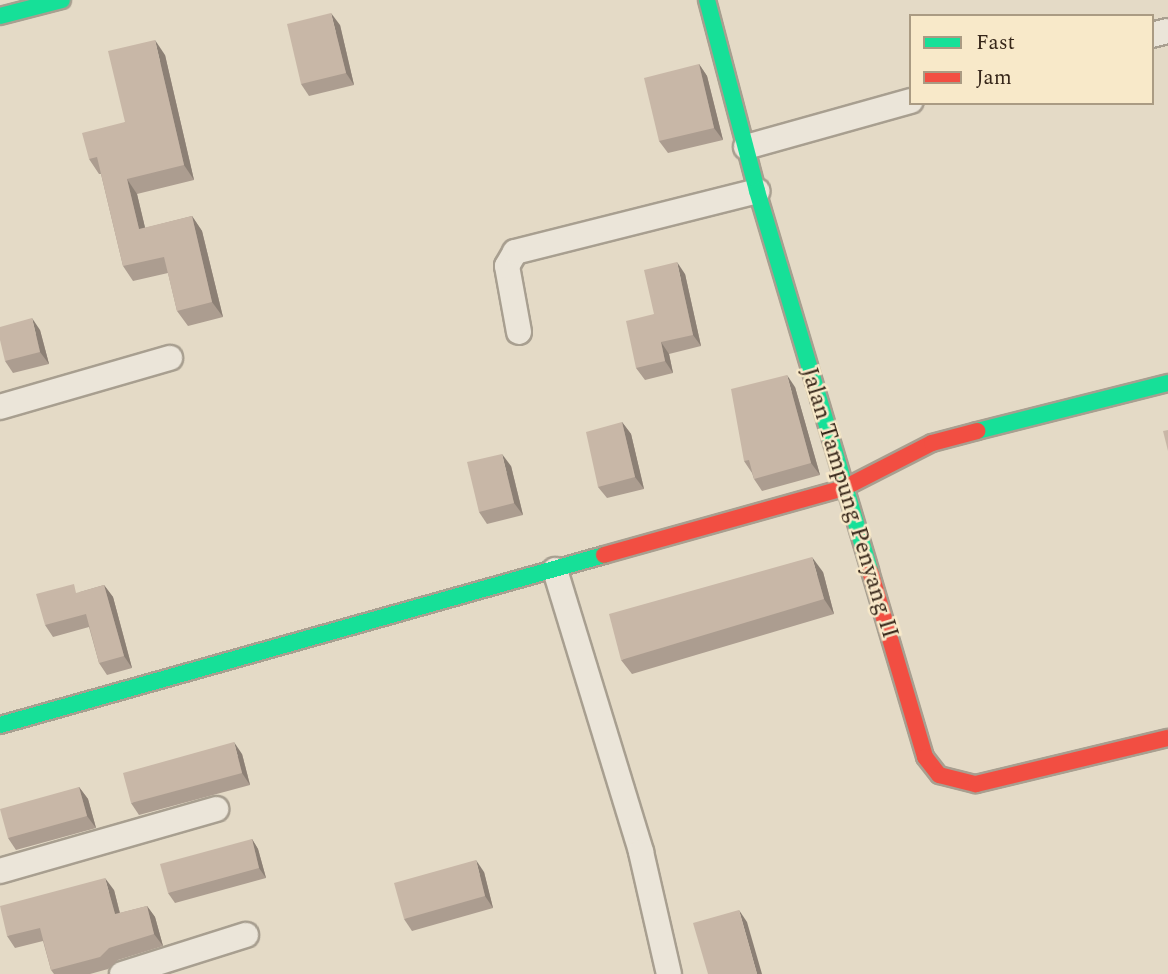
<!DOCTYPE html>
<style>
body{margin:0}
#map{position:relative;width:1168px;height:974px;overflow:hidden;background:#e4dac6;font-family:Spectral,serif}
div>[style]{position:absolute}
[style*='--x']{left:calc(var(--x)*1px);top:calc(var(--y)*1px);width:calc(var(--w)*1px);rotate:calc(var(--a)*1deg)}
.roads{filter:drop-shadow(2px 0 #a89f90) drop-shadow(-2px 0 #a89f90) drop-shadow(0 2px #a89f90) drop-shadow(0 -2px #a89f90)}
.street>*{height:24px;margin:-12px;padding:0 12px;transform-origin:12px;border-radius:12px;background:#ebe5d9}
.fast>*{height:16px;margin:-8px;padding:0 8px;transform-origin:8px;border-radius:8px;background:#16e098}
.jam>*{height:16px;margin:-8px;padding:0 8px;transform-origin:8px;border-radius:8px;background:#f24e42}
.wall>*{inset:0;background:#ac9d90}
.shaded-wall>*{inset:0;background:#8c8075}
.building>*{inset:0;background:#c8b7a7}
span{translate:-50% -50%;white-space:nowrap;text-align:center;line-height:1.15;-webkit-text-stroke:5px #f8e9c9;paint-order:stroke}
.street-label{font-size:24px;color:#362619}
.legend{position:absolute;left:909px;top:14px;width:245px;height:91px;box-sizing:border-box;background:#f8e9c9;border:2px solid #aa9b83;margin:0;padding:9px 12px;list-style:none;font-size:21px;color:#362619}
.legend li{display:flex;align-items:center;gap:14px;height:35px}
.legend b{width:35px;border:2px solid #aa9b83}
</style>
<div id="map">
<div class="roads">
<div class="street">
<i style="--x:1152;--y:35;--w:16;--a:-14"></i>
<i style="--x:746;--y:147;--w:171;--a:-15.6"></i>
<i style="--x:519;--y:332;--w:67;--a:-100.3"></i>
<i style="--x:507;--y:266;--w:16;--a:-60"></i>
<i style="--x:515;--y:252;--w:250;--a:-14.1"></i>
<i style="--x:0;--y:407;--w:177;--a:-16.1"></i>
<i style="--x:555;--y:570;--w:295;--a:73"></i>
<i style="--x:641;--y:852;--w:125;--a:77.1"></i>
<i style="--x:0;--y:871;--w:225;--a:-16"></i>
<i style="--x:122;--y:974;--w:130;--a:-17.5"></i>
</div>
<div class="fast">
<i style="--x:707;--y:0;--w:197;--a:75.3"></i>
<i style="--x:757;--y:191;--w:396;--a:73.4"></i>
<i style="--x:0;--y:16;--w:64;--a:-14.5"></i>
<i style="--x:977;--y:431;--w:197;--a:-14.1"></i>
<i style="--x:0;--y:725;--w:627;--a:-15.72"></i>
</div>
<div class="jam">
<i style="--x:604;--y:555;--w:249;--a:-15.6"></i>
<i style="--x:844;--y:488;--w:99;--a:-27.1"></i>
<i style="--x:932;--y:443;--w:47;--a:-14.9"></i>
<i style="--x:870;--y:571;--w:194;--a:73.5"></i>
<i style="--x:925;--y:757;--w:23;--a:52"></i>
<i style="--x:939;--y:775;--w:38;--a:14"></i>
<i style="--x:976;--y:784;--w:197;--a:-13.5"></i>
</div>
</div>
<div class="wall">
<i style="clip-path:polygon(340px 25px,354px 85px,309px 96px,301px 84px)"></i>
<i style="clip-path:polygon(165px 55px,194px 180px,137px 194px,145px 228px,192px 216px,202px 231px,223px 317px,188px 326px,177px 311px,168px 273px,133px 281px,123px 266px,101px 174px,99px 174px,89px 159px,125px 122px)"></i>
<i style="clip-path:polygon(699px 64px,707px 76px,723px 140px,668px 153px,659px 141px)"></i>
<i style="clip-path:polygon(685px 274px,701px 346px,669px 354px,673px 373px,645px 380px,636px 368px,654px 314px)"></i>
<i style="clip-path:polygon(40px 330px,49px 364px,13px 373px,5px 361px)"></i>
<i style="clip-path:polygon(795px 387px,820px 475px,762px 491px,754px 479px,752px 473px,744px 461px)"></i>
<i style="clip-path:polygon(622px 422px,631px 434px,644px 489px,607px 498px,598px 487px)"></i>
<i style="clip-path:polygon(511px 466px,523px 515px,487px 524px,479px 512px)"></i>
<i style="clip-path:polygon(823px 572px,834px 614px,632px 674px,621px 660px)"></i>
<i style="clip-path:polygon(104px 585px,113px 597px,132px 668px,107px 675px,99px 663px,89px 627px,53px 637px,45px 625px,80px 592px)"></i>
<i style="clip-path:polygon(242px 754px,250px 785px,139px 815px,131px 803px)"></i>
<i style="clip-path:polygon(79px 787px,88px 799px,96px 828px,16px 850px,8px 838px)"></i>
<i style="clip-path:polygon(252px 839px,258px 849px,266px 878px,175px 903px,168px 893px)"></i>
<i style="clip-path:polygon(484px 872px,493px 908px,412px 931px,404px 919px)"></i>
<i style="clip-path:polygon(114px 890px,120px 913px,147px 906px,155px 917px,163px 946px,118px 960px,108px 969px,90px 974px,54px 974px,51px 970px,43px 941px,15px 948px,7px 936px)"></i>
</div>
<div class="shaded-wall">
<i style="clip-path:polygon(331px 13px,340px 25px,354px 85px,346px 73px)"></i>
<i style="clip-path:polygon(155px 40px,165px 55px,194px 180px,184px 165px)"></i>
<i style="clip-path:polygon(699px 64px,707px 76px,723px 140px,714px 128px)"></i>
<i style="clip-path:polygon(127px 179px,137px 194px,149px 244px,139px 229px)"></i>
<i style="clip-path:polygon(192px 216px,202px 231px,223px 317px,212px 302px)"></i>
<i style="clip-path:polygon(677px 262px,685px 274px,701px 346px,693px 335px)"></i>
<i style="clip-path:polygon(32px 318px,40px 330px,49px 364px,40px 352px)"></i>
<i style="clip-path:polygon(661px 342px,669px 354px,673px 373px,665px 361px)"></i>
<i style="clip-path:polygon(787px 375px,795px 387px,820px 475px,811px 463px)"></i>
<i style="clip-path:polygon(622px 422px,631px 434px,644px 489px,635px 477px)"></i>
<i style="clip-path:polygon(502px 454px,511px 466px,523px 515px,514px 503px)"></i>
<i style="clip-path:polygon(812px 557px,823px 572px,834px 614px,824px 599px)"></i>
<i style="clip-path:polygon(104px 585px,113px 597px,132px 668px,124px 656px)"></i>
<i style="clip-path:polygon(234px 742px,242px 754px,250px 785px,242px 773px)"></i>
<i style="clip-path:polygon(79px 787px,88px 799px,96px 828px,87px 816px)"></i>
<i style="clip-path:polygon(252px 839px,258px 849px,266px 878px,259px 868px)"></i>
<i style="clip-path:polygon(476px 860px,484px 872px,493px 908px,485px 896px)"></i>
<i style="clip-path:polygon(105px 878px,114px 890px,123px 926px,115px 914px)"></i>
<i style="clip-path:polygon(147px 906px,155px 917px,163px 946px,154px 934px)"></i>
<i style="clip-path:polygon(739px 910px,747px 922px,762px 974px,757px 974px)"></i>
</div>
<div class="building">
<i style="clip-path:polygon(331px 13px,346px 73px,301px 84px,287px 24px)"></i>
<i style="clip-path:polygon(155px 40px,184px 165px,127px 179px,139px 229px,192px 216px,212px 302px,177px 311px,164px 257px,123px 266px,97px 157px,89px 159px,82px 133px,125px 122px,108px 51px)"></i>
<i style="clip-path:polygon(699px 64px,714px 128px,659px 141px,644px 78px)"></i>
<i style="clip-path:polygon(677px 262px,693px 335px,661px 342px,665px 361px,636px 368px,626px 321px,654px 314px,644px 270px)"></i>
<i style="clip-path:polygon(32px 318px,40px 352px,5px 361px,0 340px,0 327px)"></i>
<i style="clip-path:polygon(787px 375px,811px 463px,754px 479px,749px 460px,744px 461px,731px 389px)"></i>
<i style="clip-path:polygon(622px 422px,635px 477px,598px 487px,586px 432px)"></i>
<i style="clip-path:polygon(1168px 430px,1168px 451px,1163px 431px)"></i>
<i style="clip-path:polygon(502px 454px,514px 503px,479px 512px,467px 462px)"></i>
<i style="clip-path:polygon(812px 557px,824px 599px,621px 660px,609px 614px)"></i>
<i style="clip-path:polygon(74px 584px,76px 593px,104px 585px,124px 656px,99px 663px,86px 614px,45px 625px,36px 594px)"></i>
<i style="clip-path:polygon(234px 742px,242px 773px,131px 803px,123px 773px)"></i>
<i style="clip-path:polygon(79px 787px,87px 816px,8px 838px,0 809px)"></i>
<i style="clip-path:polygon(252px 839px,259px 868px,168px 893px,160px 864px)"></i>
<i style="clip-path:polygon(476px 860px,485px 896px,404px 919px,394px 883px)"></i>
<i style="clip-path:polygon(105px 878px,115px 914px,147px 906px,154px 934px,109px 948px,100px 957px,51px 970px,40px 928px,7px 936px,0 906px)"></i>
<i style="clip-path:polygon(739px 910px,757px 974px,708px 974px,693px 923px)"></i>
</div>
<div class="street-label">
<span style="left:849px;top:503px;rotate:73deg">Jalan Tampung Penyang II</span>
</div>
<ul class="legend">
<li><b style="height:9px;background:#16e098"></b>Fast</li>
<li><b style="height:9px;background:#f24e42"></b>Jam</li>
</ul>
</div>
